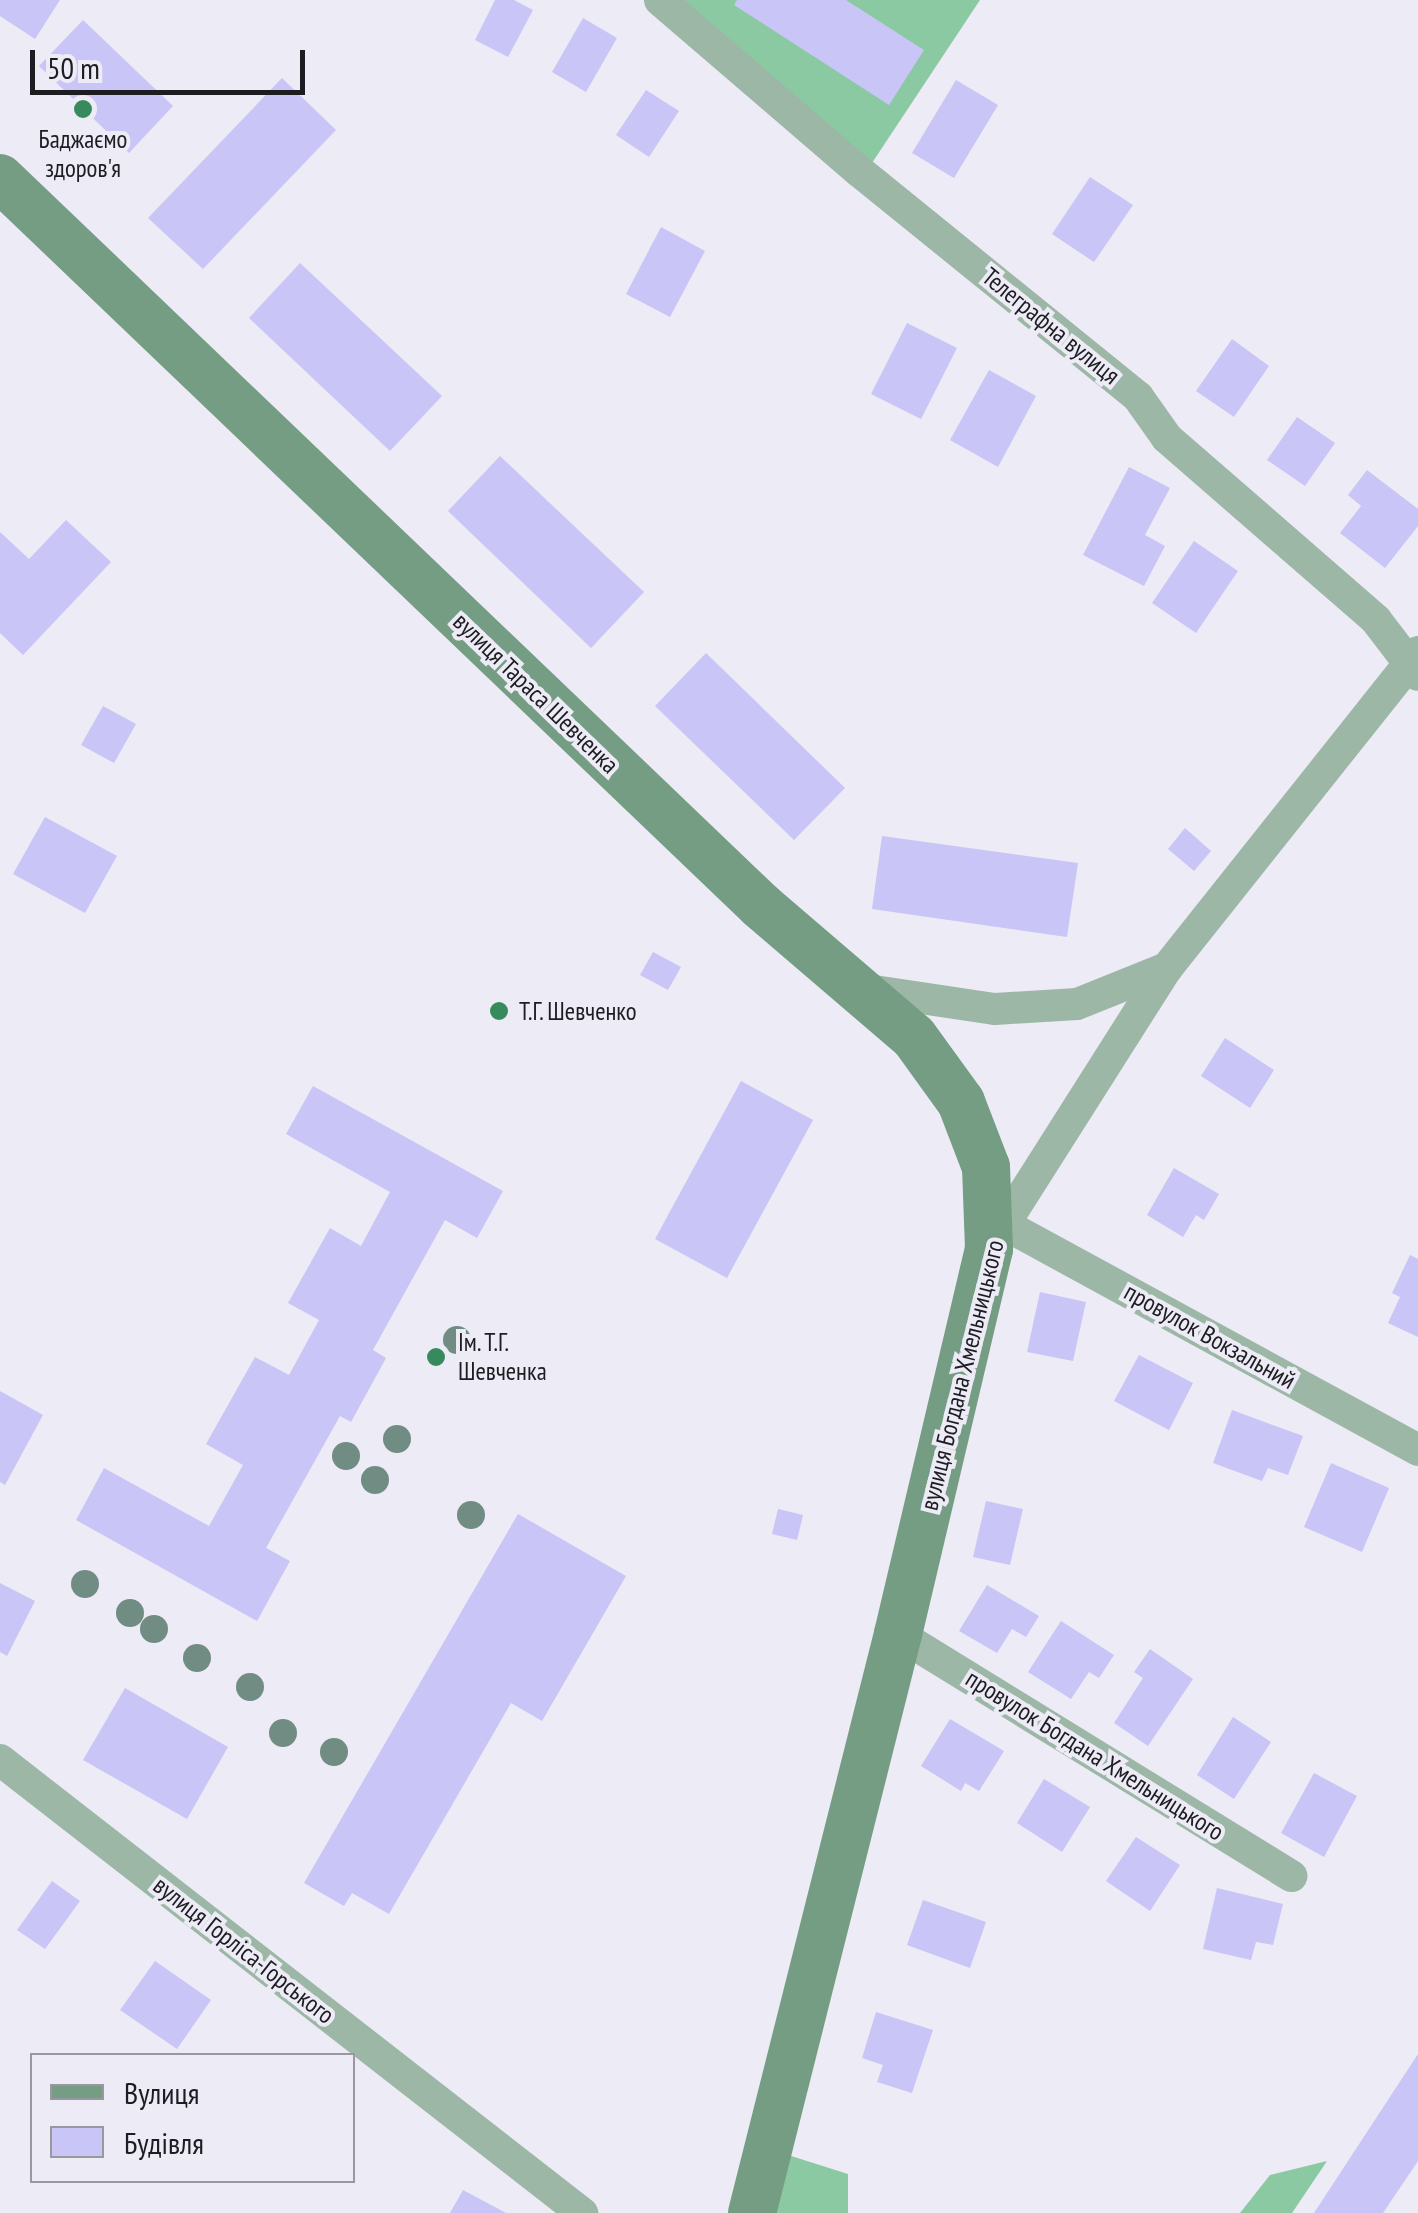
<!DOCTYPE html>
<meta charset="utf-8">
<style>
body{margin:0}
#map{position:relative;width:1418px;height:2213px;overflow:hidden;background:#ecebf6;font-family:"PT Sans Narrow",sans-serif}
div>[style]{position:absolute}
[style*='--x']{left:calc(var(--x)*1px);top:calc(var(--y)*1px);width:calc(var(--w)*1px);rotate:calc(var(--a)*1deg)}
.forest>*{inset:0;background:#8ac9a2}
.building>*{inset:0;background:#c9c5f6}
.street>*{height:32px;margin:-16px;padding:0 16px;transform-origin:16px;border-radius:16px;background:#9db7a6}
.secondary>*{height:48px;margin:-24px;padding:0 24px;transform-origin:24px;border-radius:24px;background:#759d84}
.trees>*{width:28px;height:28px;margin:-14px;border-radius:50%;background:#718c83}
.dots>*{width:28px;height:28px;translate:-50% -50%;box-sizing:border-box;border:5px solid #ecebf6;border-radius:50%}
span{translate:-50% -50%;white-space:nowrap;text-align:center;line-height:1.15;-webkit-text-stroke:8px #ecebf6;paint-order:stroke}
.poi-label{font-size:25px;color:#1d1c20}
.left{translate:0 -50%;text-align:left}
.street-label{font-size:25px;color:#1d1c20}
.legend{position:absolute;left:30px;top:2053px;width:325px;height:130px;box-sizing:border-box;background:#ecebf6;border:2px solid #9998a0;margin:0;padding:12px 18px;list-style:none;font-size:30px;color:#1d1c20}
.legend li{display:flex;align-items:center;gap:20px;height:50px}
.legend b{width:50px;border:2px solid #9998a0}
.scale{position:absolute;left:30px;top:50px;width:275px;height:45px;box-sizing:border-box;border:5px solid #1d1c20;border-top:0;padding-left:12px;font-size:30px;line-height:35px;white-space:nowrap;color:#1d1c20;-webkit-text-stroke:8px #ecebf6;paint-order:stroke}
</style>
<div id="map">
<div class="forest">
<i style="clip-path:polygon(660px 0,980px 0,864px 175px)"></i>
<i style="clip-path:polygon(769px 2149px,848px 2174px,848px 2213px,752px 2213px)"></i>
<i style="clip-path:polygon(1327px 2161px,1292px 2213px,1240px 2213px,1270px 2175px)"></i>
</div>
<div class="building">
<i style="clip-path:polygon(0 0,60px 0,35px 39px,0 16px)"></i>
<i style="clip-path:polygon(495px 0,514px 0,533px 10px,508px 57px,475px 40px)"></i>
<i style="clip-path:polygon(737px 0,846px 0,924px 50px,889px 105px,734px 5px)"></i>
<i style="clip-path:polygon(583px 18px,617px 38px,586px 92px,552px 72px)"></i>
<i style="clip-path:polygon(83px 20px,173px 106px,129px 153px,39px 66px)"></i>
<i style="clip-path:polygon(282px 78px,336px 130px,203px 269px,148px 218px)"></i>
<i style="clip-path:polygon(956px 80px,998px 105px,954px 178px,912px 153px)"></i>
<i style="clip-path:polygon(646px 90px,679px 111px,649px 157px,616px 135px)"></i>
<i style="clip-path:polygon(1090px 177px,1133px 205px,1094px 262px,1052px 234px)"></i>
<i style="clip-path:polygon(661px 227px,705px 251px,670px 317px,626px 294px)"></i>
<i style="clip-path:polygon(300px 263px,442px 396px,390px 451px,249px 318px)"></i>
<i style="clip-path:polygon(907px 323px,957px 348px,921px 419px,871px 394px)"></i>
<i style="clip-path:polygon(1232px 339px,1269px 366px,1234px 417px,1196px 391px)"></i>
<i style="clip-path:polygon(989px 370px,1036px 396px,998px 467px,950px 440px)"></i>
<i style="clip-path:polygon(1297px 417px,1335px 443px,1305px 486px,1267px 460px)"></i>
<i style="clip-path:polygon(500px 456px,644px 592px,591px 648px,448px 511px)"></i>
<i style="clip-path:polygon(1129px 467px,1170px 488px,1145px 535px,1165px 546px,1144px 586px,1083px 555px)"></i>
<i style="clip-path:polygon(1367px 470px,1418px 509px,1418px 526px,1385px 568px,1340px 533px,1361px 506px,1348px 495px)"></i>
<i style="clip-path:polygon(66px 520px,111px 562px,23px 655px,0 633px,0 532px,29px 559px)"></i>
<i style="clip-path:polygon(1194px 541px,1238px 571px,1196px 633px,1152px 603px)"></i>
<i style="clip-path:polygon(706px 653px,845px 788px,794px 840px,655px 706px)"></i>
<i style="clip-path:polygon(103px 706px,136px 724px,114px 763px,81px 745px)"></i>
<i style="clip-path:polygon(45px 817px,117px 856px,85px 913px,13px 874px)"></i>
<i style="clip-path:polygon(1185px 828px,1211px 851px,1194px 871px,1168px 849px)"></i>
<i style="clip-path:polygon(882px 836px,1078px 863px,1067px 937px,872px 909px)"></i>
<i style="clip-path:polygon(653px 952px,681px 967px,668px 990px,640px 975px)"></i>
<i style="clip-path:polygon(1225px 1038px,1274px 1070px,1250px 1108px,1201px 1076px)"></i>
<i style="clip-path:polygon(741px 1081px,813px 1120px,727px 1278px,655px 1239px)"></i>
<i style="clip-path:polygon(313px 1086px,503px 1191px,477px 1238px,445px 1220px,373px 1350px,386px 1358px,351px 1422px,340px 1416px,266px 1548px,290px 1561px,257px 1621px,76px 1520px,104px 1468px,209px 1526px,243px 1465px,206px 1444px,255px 1357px,289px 1375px,319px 1320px,288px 1303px,330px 1228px,361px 1246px,390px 1192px,286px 1134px)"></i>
<i style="clip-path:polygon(1174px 1168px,1219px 1194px,1204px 1220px,1196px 1215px,1183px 1237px,1147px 1215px)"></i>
<i style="clip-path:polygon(1410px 1255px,1418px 1259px,1418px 1337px,1388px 1323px,1400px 1297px,1392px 1293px)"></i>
<i style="clip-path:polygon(1040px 1292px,1086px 1302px,1073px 1361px,1027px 1352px)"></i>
<i style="clip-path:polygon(1139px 1355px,1193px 1383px,1169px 1430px,1114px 1401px)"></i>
<i style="clip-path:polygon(0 1391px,43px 1415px,5px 1485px,0 1482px)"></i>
<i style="clip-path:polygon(1232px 1410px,1303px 1436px,1288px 1475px,1268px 1468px,1262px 1481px,1213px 1463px)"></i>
<i style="clip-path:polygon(1331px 1463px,1389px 1488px,1362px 1552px,1304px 1527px)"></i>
<i style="clip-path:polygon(986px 1501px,1023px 1509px,1010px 1565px,973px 1557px)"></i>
<i style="clip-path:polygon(778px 1509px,803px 1515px,797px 1540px,772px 1534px)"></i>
<i style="clip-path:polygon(518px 1514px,626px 1576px,542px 1721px,511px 1703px,389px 1914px,352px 1893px,344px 1906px,304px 1883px)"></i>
<i style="clip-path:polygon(0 1583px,35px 1601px,7px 1656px,0 1652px)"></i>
<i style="clip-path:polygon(987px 1585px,1039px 1616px,1026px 1637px,1012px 1629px,997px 1653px,959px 1631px)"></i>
<i style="clip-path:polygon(1061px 1621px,1114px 1655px,1099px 1678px,1089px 1672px,1071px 1699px,1028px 1672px)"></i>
<i style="clip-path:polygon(1150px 1649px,1193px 1679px,1148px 1746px,1114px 1723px,1143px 1678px,1134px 1672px)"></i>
<i style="clip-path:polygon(125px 1688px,228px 1747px,187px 1819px,83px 1760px)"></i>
<i style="clip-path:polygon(1233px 1717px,1271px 1742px,1234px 1799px,1197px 1775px)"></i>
<i style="clip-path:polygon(950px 1719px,1004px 1751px,979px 1791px,965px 1783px,961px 1791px,921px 1766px)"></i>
<i style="clip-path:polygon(1314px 1773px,1357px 1796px,1324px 1857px,1281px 1833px)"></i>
<i style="clip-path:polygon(1044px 1779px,1090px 1807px,1062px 1852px,1017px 1823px)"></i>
<i style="clip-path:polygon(1136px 1837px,1180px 1865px,1150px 1911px,1106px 1881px)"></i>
<i style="clip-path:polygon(52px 1881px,80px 1901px,45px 1949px,17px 1930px)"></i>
<i style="clip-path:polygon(1217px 1888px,1283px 1904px,1273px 1945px,1256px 1942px,1251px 1960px,1203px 1949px)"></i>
<i style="clip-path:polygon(923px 1900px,986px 1922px,970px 1968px,907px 1945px)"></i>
<i style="clip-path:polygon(155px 1961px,211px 2000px,177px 2049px,120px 2010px)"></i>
<i style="clip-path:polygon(876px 2012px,933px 2030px,912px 2093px,877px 2082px,883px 2065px,862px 2058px)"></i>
<i style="clip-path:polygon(1418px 2054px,1418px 2161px,1383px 2213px,1314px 2213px)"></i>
<i style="clip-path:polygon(463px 2190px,506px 2213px,450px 2213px)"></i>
</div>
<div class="street">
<i style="--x:660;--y:0;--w:262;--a:40.7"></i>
<i style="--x:859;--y:171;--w:359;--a:39"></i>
<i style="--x:1138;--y:397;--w:50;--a:54.7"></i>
<i style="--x:1167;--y:438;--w:277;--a:41"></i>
<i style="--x:1376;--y:620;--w:69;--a:52.6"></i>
<i style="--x:861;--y:989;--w:135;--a:8.5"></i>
<i style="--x:995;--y:1009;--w:82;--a:-3.5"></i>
<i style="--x:1077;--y:1004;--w:97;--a:-21.8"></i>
<i style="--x:1002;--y:1223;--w:474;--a:28.6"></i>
<i style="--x:991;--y:1245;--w:328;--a:-57.6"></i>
<i style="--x:1167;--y:968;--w:404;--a:-51.5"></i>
<i style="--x:898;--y:1634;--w:462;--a:31.6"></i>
<i style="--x:0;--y:1760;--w:738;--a:37.9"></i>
</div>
<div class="secondary">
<i style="--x:0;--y:178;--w:1053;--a:43.73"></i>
<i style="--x:761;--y:906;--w:201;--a:40.6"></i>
<i style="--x:914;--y:1037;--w:80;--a:54.1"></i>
<i style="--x:961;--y:1102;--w:70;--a:69"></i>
<i style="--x:986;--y:1167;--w:82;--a:87.9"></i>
<i style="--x:989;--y:1249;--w:396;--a:103.3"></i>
<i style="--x:898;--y:1634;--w:597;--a:104.15"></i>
</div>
<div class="trees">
<i style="left:457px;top:1340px"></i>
<i style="left:397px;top:1439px"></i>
<i style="left:346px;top:1456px"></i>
<i style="left:375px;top:1480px"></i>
<i style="left:471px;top:1515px"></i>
<i style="left:85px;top:1584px"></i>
<i style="left:130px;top:1613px"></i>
<i style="left:154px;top:1629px"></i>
<i style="left:197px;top:1658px"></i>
<i style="left:250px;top:1687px"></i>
<i style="left:283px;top:1733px"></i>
<i style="left:334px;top:1752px"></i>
</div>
<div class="dots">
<i style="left:83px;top:109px;background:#368a5d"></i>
<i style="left:499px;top:1011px;background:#368a5d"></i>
<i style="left:436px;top:1357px;background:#368a5d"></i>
</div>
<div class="poi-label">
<span style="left:83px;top:154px">Баджаємо<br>здоров'я</span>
<span class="left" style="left:519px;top:1011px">Т.Г. Шевченко</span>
<span class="left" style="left:458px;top:1357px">Ім. Т.Г.<br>Шевченка</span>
</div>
<div class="street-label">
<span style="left:1051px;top:326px;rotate:39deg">Телеграфна вулиця</span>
<span style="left:536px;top:693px;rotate:44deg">вулиця Тараса Шевченка</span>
<span style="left:1210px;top:1336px;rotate:29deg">провулок Вокзальний</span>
<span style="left:962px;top:1375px;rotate:-76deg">вулиця Богдана Хмельницького</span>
<span style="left:1095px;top:1755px;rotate:32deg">провулок Богдана Хмельницького</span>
<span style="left:244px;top:1950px;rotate:38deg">вулиця Горліса-Горського</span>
</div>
<ul class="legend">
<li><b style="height:12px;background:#759d84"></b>Вулиця</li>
<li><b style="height:28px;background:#c9c5f6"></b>Будівля</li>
</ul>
<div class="scale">50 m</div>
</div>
